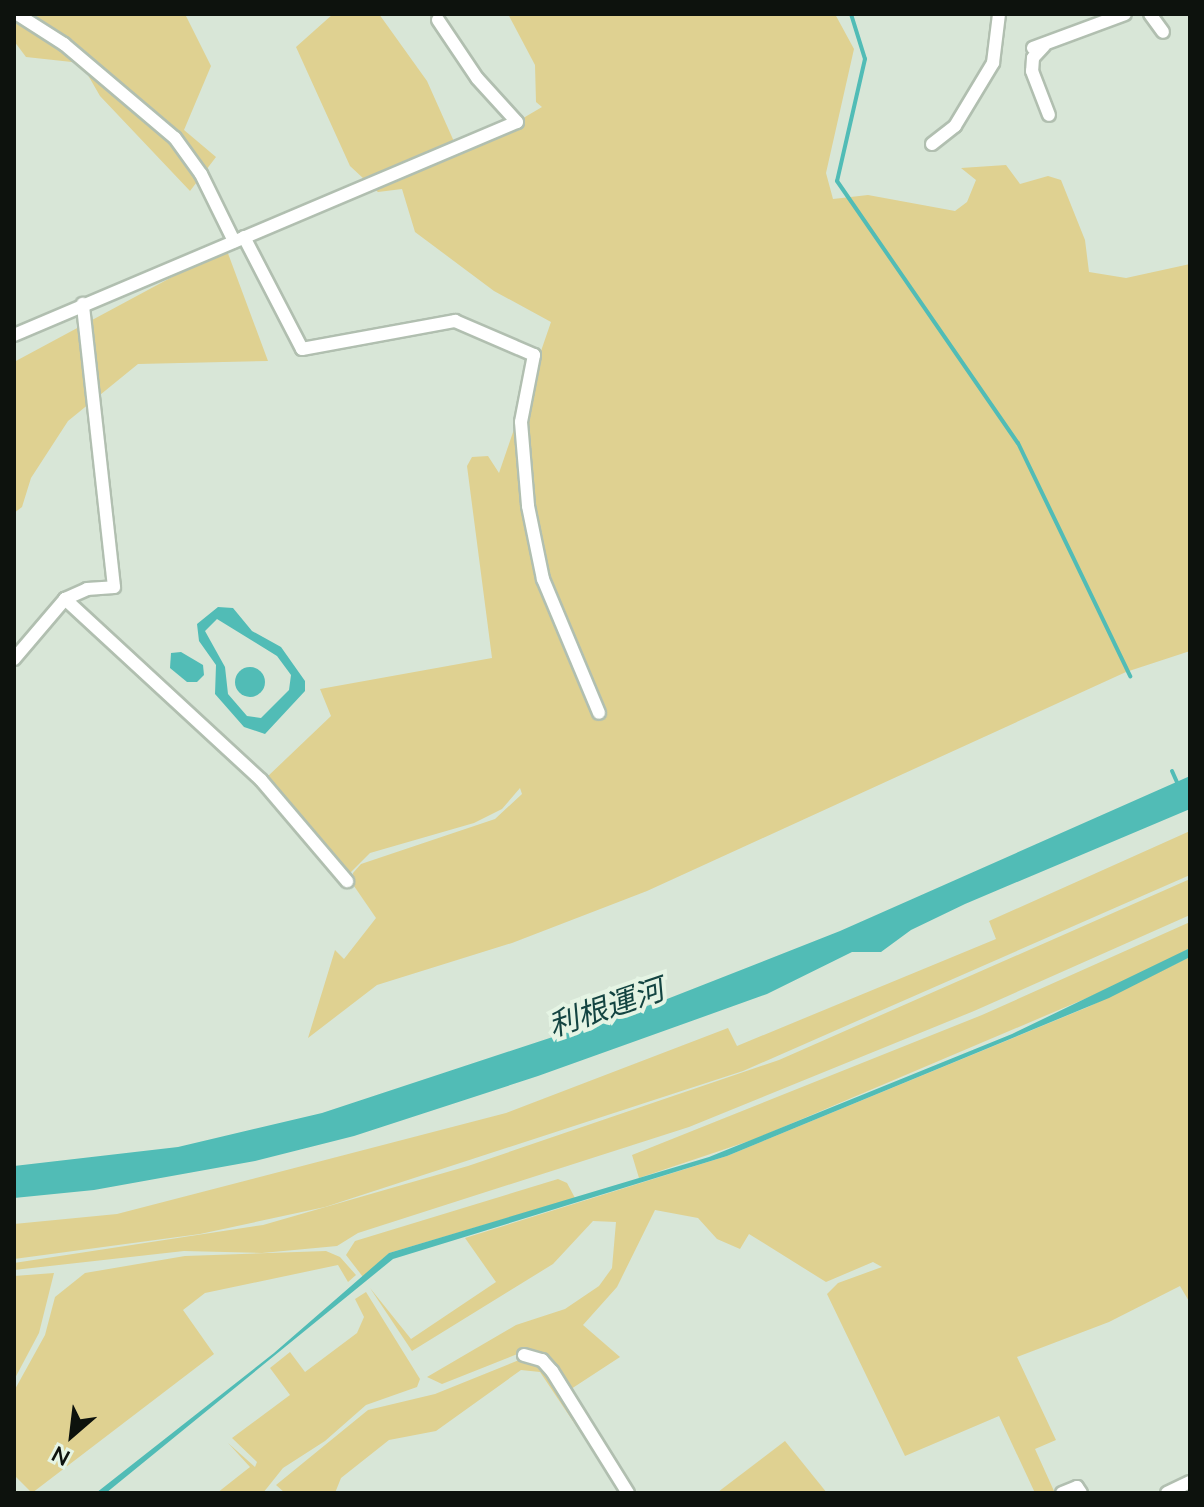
<!DOCTYPE html>
<meta charset="utf-8">
<style>
body{margin:0}
#map{position:relative;width:1204px;height:1507px;overflow:hidden;background:#d8e6d7;font-family:Mulish,"Noto Sans JP",sans-serif}
div>[style]{position:absolute}
[style*='--x']{left:calc(var(--x)*1px);top:calc(var(--y)*1px);width:calc(var(--w)*1px);rotate:calc(var(--a)*1deg)}
.green>*{inset:0;background:#dfd191}
.water>*{inset:0;background:#51bcb6}
.round{border-radius:50%}
.stream>*{height:4px;margin:-2px;padding:0 2px;transform-origin:2px;border-radius:2px;background:#51bcb6}
.roads{filter:drop-shadow(2px 0 #b1bfb0) drop-shadow(-2px 0 #b1bfb0) drop-shadow(0 2px #b1bfb0) drop-shadow(0 -2px #b1bfb0)}
.minor>*{height:12px;margin:-6px;padding:0 6px;transform-origin:6px;border-radius:6px;background:#fff}
span{translate:-50% -50%;white-space:nowrap;text-align:center;line-height:1.15;-webkit-text-stroke:8px #e5f4e4;paint-order:stroke}
.water-label{font-size:30px;color:#134441;font-style:italic}
.frame{position:absolute;inset:0;border:16px solid #0d120d;pointer-events:none}
.north{position:absolute;left:32px;top:1395px;width:80px;height:80px;-webkit-text-stroke:6px #e5f4e4;paint-order:stroke;rotate:208deg;font-size:22px;font-weight:700;line-height:32px;text-align:center;color:#0d120d}
.north::after{content:'';display:block;margin:auto;width:28px;height:36px;background:#0d120d;clip-path:polygon(50% 0,100% 100%,50% 72%,0 100%)}
</style>
<div id="map">
<div class="green">
<i style="clip-path:polygon(14px 14px,185px 14px,211px 66px,184px 130px,216px 157px,190px 191px,100px 96px,81px 63px,26px 57px,14px 41px)"></i>
<i style="clip-path:polygon(333px 14px,379px 14px,427px 81px,460px 155px,542px 107px,536px 102px,535px 65px,508px 14px,835px 14px,854px 49px,826px 173px,833px 199px,868px 195px,955px 211px,967px 202px,976px 180px,961px 168px,1006px 165px,1020px 184px,1048px 176px,1061px 180px,1085px 240px,1089px 272px,1126px 278px,1190px 264px,1190px 651px,1126px 672px,647px 891px,512px 943px,377px 985px,308px 1038px,335px 950px,344px 959px,376px 918px,354px 886px,353px 873px,361px 864px,495px 819px,522px 794px,520px 788px,502px 809px,474px 823px,370px 853px,348px 875px,266px 778px,331px 716px,320px 689px,492px 658px,467px 466px,472px 457px,488px 456px,499px 473px,551px 322px,494px 291px,415px 232px,402px 189px,378px 192px,350px 166px,296px 47px)"></i>
<i style="clip-path:polygon(226px 248px,268px 361px,138px 364px,68px 421px,31px 478px,22px 507px,14px 513px,14px 362px)"></i>
<i style="clip-path:polygon(1190px 831px,1190px 875px,743px 1071px,325px 1207px,200px 1234px,14px 1259px,14px 1224px,117px 1214px,506px 1113px,728px 1028px,737px 1046px,996px 939px,989px 921px)"></i>
<i style="clip-path:polygon(1190px 879px,1190px 915px,974px 1011px,689px 1127px,358px 1233px,337px 1246px,262px 1253px,184px 1251px,14px 1270px,14px 1263px,263px 1225px,468px 1166px,779px 1060px)"></i>
<i style="clip-path:polygon(1190px 922px,1190px 948px,1127px 981px,755px 1139px,639px 1178px,632px 1155px,982px 1015px)"></i>
<i style="clip-path:polygon(1190px 957px,1190px 1303px,1180px 1286px,1109px 1322px,1017px 1357px,1056px 1440px,1035px 1449px,1054px 1491px,1035px 1493px,999px 1416px,905px 1456px,827px 1294px,838px 1283px,882px 1267px,873px 1262px,826px 1282px,749px 1234px,740px 1249px,717px 1239px,698px 1218px,655px 1210px,617px 1287px,583px 1325px,620px 1357px,568px 1391px,525px 1351px,442px 1384px,427px 1377px,516px 1325px,565px 1309px,599px 1286px,612px 1268px,616px 1222px,593px 1221px,553px 1264px,412px 1351px,370px 1288px,411px 1339px,496px 1282px,465px 1238px,727px 1156px,1088px 1007px)"></i>
<i style="clip-path:polygon(558px 1179px,567px 1183px,575px 1198px,389px 1253px,363px 1277px,346px 1255px,355px 1241px)"></i>
<i style="clip-path:polygon(326px 1251px,340px 1257px,356px 1275px,348px 1282px,338px 1265px,205px 1293px,183px 1310px,214px 1354px,32px 1493px,14px 1475px,14px 1391px,45px 1335px,55px 1297px,85px 1273px,185px 1256px)"></i>
<i style="clip-path:polygon(54px 1273px,39px 1333px,14px 1380px,14px 1276px)"></i>
<i style="clip-path:polygon(366px 1292px,420px 1379px,417px 1387px,366px 1405px,325px 1441px,283px 1468px,263px 1493px,217px 1493px,250px 1467px,228px 1443px,255px 1467px,257px 1462px,232px 1438px,290px 1395px,270px 1368px,290px 1352px,305px 1372px,357px 1333px,364px 1317px,355px 1299px)"></i>
<i style="clip-path:polygon(524px 1358px,535px 1360px,553px 1379px,621px 1493px,540px 1372px,521px 1370px,436px 1431px,389px 1440px,341px 1478px,335px 1493px,285px 1493px,276px 1485px,368px 1410px,435px 1394px)"></i>
<i style="clip-path:polygon(785px 1441px,827px 1493px,719px 1493px,718px 1492px)"></i>
</div>
<div class="water">
<i style="clip-path:polygon(evenodd,218px 607px,233px 608px,252px 631px,281px 647px,305px 681px,305px 691px,265px 734px,244px 727px,215px 694px,216px 665px,199px 641px,197px 624px,218px 607px,217px 619px,277px 656px,291px 675px,289px 690px,261px 718px,247px 716px,228px 694px,225px 667px,205px 631px,217px 619px)"></i>
<i style="clip-path:polygon(181px 652px,203px 665px,204px 675px,197px 682px,187px 682px,170px 668px,171px 653px)"></i>
<i class="round" style="left:235px;top:667px;width:30px;height:30px"></i>
<i style="clip-path:polygon(1190px 776px,1190px 809px,965px 904px,911px 930px,881px 952px,852px 952px,767px 994px,538px 1076px,354px 1136px,255px 1161px,94px 1190px,14px 1198px,14px 1166px,178px 1147px,322px 1113px,662px 1001px,840px 931px)"></i>
<i style="clip-path:polygon(1190px 948px,1190px 957px,1109px 998px,727px 1156px,393px 1259px,106px 1493px,96px 1493px,274px 1353px,389px 1253px,709px 1157px,1012px 1034px)"></i>
</div>
<div class="stream">
<i style="--x:851;--y:14;--w:47;--a:72.7"></i>
<i style="--x:865;--y:59;--w:125;--a:102.9"></i>
<i style="--x:837;--y:181;--w:318;--a:55.4"></i>
<i style="--x:1018;--y:443;--w:259;--a:64.3"></i>
<i style="--x:1172;--y:771;--w:17;--a:66"></i>
</div>
<div class="roads">
<div class="minor">
<i style="--x:17;--y:14;--w:56;--a:32.6"></i>
<i style="--x:64;--y:44;--w:145;--a:40.3"></i>
<i style="--x:175;--y:138;--w:44;--a:54.2"></i>
<i style="--x:201;--y:174;--w:75;--a:63.8"></i>
<i style="--x:1150;--y:14;--w:22;--a:54"></i>
<i style="--x:1044;--y:46;--w:16;--a:133"></i>
<i style="--x:1033;--y:58;--w:13;--a:94"></i>
<i style="--x:1032;--y:71;--w:47;--a:68.9"></i>
<i style="--x:1033;--y:48;--w:98;--a:-20.3"></i>
<i style="--x:932;--y:144;--w:29;--a:-38"></i>
<i style="--x:955;--y:126;--w:74;--a:-58.9"></i>
<i style="--x:993;--y:63;--w:49;--a:-83"></i>
<i style="--x:244;--y:237;--w:126;--a:62.6"></i>
<i style="--x:302;--y:349;--w:156;--a:-10.4"></i>
<i style="--x:455;--y:321;--w:86;--a:23.3"></i>
<i style="--x:534;--y:355;--w:68;--a:101"></i>
<i style="--x:521;--y:422;--w:84;--a:85.2"></i>
<i style="--x:528;--y:506;--w:75;--a:78.4"></i>
<i style="--x:543;--y:579;--w:145;--a:67.3"></i>
<i style="--x:14;--y:335;--w:546;--a:-22.95"></i>
<i style="--x:517;--y:122;--w:59;--a:-132.3"></i>
<i style="--x:477;--y:78;--w:70;--a:-123.9"></i>
<i style="--x:65;--y:599;--w:267;--a:42.7"></i>
<i style="--x:261;--y:780;--w:133;--a:49.6"></i>
<i style="--x:14;--y:659;--w:79;--a:-49.6"></i>
<i style="--x:65;--y:599;--w:24;--a:-24"></i>
<i style="--x:87;--y:589;--w:27;--a:-4"></i>
<i style="--x:114;--y:587;--w:285;--a:-96.3"></i>
<i style="--x:524;--y:1355;--w:19;--a:16"></i>
<i style="--x:542;--y:1360;--w:15;--a:48"></i>
<i style="--x:552;--y:1371;--w:144;--a:58.1"></i>
<i style="--x:1062;--y:1493;--w:16;--a:-22"></i>
<i style="--x:1077;--y:1487;--w:7;--a:56"></i>
<i style="--x:1167;--y:1493;--w:25;--a:-26"></i>
</div>
</div>
<div class="water-label">
<span style="left:606px;top:1007px;rotate:-19deg">利根運河</span>
</div>
<div class="frame"></div>
<div class="north">N</div>
</div>
